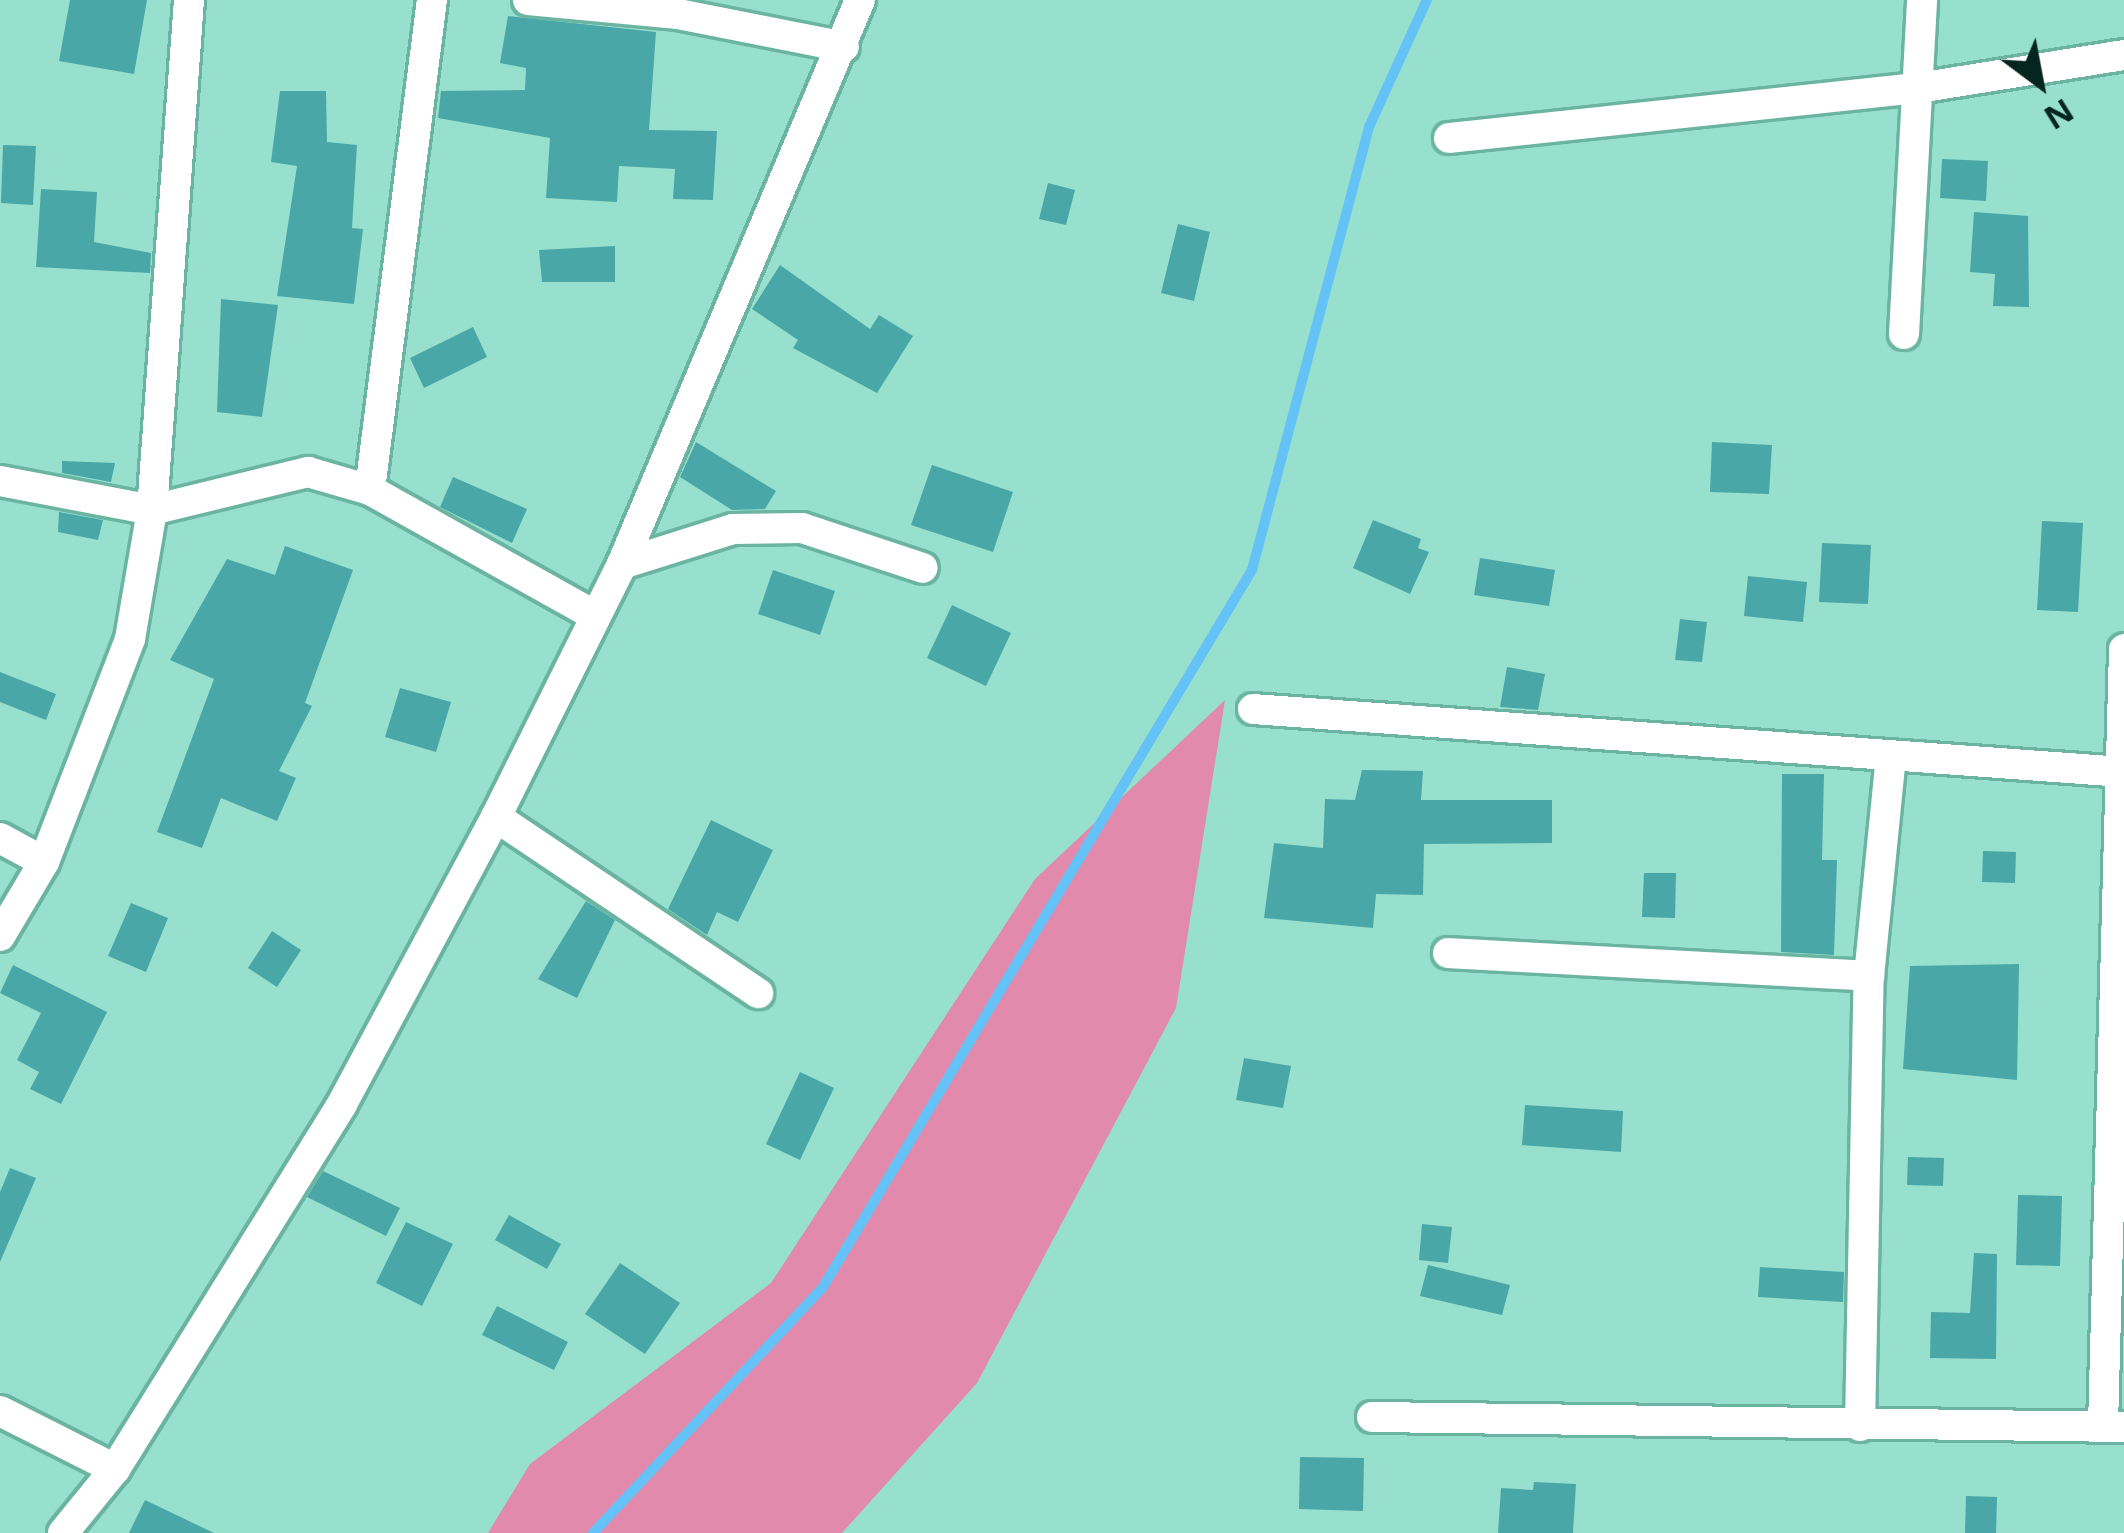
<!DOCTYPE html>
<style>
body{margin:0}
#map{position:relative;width:2124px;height:1533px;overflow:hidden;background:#97e0cd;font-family:"Noto Sans",sans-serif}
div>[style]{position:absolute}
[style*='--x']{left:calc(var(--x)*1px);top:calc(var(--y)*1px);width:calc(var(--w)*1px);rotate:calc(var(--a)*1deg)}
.green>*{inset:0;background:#e28aac}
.stream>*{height:10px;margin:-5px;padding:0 5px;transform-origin:5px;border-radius:5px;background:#65c2f7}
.building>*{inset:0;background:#4aa7a8}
.roads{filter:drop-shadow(3px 0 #6bb4a1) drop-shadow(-3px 0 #6bb4a1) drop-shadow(0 3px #6bb4a1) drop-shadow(0 -3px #6bb4a1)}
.street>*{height:30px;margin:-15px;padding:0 15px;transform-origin:15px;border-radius:15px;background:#fff}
span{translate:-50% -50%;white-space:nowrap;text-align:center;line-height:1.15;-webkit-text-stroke:9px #97e0cd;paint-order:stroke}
.north{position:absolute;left:1980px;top:24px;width:120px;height:120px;-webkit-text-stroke:9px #97e0cd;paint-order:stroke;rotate:148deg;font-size:33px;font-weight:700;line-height:48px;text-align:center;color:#05251f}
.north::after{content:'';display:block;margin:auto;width:42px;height:54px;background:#05251f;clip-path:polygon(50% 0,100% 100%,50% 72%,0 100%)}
</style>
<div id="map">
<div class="green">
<i style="clip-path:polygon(1225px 700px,1176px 1008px,977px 1383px,842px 1533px,488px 1533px,530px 1464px,771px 1283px,1035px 879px)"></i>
</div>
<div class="stream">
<i style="--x:593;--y:1533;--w:337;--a:-46.9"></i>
<i style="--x:823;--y:1287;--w:836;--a:-59.11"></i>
<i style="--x:1252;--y:570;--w:458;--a:-75.2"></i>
<i style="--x:1369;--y:127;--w:140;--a:-65.5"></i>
</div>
<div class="building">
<i style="clip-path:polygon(70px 0,147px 0,134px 74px,59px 61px)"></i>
<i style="clip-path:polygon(508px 16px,656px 32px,649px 130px,717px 131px,713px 200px,673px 199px,675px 169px,619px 166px,617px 202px,546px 198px,550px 138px,438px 118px,441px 91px,525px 90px,526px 68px,500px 63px)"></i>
<i style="clip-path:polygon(280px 91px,326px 91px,327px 142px,357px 145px,352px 228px,363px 229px,354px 304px,277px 296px,297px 166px,271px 162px)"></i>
<i style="clip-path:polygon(3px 145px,36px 146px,33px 205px,1px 203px)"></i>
<i style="clip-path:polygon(1942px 159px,1988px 161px,1986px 201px,1940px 198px)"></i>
<i style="clip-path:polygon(1048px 183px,1075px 190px,1066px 225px,1039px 219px)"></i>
<i style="clip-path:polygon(41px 189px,97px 192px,94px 242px,151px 253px,150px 273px,36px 267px)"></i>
<i style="clip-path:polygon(1974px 212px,2028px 216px,2029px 307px,1993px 306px,1995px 274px,1970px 272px)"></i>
<i style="clip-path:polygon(1178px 224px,1210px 232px,1194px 301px,1161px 293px)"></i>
<i style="clip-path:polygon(615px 246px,615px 282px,542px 282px,539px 250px)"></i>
<i style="clip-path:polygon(780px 265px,870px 329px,879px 315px,913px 336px,877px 393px,793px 348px,798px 340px,752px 309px)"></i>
<i style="clip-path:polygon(221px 299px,278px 305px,262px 417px,217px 412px)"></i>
<i style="clip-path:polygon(473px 327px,487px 357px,424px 388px,410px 358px)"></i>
<i style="clip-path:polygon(696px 442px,776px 491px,765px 509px,732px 510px,680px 477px)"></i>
<i style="clip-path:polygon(1712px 442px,1772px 445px,1769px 494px,1710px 492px)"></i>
<i style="clip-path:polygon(62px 461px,115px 463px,111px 482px,62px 473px)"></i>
<i style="clip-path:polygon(932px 465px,1013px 492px,993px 552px,911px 525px)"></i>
<i style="clip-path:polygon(453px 477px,527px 509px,512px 543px,440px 507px)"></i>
<i style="clip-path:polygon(59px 512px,103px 520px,98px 540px,58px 532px)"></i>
<i style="clip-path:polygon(1373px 520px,1421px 539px,1418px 548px,1429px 552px,1410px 594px,1353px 568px)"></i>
<i style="clip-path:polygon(2042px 521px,2083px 523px,2078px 612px,2037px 610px)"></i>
<i style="clip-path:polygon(1822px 543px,1871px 545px,1868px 604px,1819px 602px)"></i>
<i style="clip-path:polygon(285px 546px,353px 570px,305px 703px,312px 706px,279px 771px,296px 778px,277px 821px,221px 798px,202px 848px,157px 832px,214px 679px,170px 660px,227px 559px,275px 575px)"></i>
<i style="clip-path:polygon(1480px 558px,1555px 570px,1549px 606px,1474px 595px)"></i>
<i style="clip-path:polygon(773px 570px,835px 591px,820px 635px,758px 614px)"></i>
<i style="clip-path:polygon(1748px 576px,1807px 582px,1803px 622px,1744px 616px)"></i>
<i style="clip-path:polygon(952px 605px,1011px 633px,986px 686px,927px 658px)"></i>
<i style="clip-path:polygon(1680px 619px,1707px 622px,1702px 662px,1675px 660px)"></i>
<i style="clip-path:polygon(1507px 667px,1545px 674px,1538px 710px,1500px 707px)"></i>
<i style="clip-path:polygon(0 672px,56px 694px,46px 720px,0 702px)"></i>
<i style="clip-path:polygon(400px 688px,451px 702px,436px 752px,385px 737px)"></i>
<i style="clip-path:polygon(1362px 770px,1423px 771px,1421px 800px,1552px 800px,1552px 843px,1424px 844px,1423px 895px,1376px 894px,1373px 928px,1264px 918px,1274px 843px,1323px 848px,1325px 799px,1355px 800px)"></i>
<i style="clip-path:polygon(1782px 774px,1824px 774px,1822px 860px,1837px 860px,1834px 955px,1781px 952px)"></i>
<i style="clip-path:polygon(711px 820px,773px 850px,738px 922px,717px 912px,707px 935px,668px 909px)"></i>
<i style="clip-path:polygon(1983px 851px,2016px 852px,2015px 883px,1982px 882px)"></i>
<i style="clip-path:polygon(1644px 873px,1676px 873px,1675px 918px,1642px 917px)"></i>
<i style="clip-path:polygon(586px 901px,615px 920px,577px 998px,538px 979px)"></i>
<i style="clip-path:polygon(131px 903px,168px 918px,146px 972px,108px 956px)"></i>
<i style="clip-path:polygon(272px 931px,301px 950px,277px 987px,248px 968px)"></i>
<i style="clip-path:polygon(2019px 964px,2017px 1080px,1903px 1069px,1910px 966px)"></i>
<i style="clip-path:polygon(13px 965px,107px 1012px,61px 1104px,30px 1089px,39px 1072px,17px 1060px,41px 1013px,0 993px)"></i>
<i style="clip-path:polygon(1244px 1058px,1291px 1066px,1283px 1108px,1236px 1100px)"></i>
<i style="clip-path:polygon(800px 1072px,834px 1088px,800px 1160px,766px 1144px)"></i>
<i style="clip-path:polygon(1525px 1105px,1623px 1111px,1621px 1152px,1522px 1145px)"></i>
<i style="clip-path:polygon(1908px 1157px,1944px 1158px,1943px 1186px,1907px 1185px)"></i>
<i style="clip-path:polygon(10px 1168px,36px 1178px,0 1262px,0 1192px)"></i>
<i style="clip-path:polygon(323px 1171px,400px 1208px,386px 1236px,307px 1197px)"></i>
<i style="clip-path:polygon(2018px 1195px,2062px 1196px,2060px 1266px,2016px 1265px)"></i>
<i style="clip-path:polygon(509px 1215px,561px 1244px,547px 1269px,495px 1240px)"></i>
<i style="clip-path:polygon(406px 1222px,453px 1244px,422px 1306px,376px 1283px)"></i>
<i style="clip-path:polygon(1422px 1224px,1452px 1227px,1448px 1263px,1419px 1260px)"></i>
<i style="clip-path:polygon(1974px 1253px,1997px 1254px,1996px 1359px,1930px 1358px,1931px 1312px,1970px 1313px)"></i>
<i style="clip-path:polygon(620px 1263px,680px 1303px,645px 1354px,585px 1314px)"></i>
<i style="clip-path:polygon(1428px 1265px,1510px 1285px,1502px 1315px,1420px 1296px)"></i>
<i style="clip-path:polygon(1760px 1267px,1844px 1272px,1843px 1302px,1758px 1297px)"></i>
<i style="clip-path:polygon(497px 1306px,568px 1342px,554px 1370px,482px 1335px)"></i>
<i style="clip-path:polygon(1300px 1457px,1364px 1458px,1363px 1511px,1299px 1509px)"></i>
<i style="clip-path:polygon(1534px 1482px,1576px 1484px,1573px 1533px,1498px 1533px,1501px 1488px,1533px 1490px)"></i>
<i style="clip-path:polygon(1966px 1496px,1997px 1497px,1996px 1533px,1965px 1533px)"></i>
<i style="clip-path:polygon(145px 1500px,214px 1533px,129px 1533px)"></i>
</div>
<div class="roads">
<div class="street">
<i style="--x:528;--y:0;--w:151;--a:5.3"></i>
<i style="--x:678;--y:14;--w:169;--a:11.2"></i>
<i style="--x:1449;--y:138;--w:472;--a:-6.1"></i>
<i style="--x:1918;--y:88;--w:209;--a:-9.1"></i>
<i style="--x:1904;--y:334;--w:334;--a:-86.9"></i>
<i style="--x:0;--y:481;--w:155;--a:10.8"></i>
<i style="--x:152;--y:510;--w:161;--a:-13.7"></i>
<i style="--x:308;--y:472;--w:65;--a:16.2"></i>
<i style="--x:370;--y:490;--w:258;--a:29.2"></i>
<i style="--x:370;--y:490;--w:494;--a:-82.8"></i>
<i style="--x:622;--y:564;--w:116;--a:-17.5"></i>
<i style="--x:733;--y:529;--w:69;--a:-0.8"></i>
<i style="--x:802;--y:528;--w:127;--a:18.3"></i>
<i style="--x:1253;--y:709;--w:873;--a:4.14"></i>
<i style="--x:496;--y:817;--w:316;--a:33.9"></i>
<i style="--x:0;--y:838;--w:50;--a:28.6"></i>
<i style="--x:0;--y:936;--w:86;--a:-59.3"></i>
<i style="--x:44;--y:862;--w:239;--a:-68.9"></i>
<i style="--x:130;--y:639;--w:131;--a:-80.3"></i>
<i style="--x:152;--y:510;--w:511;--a:-85.85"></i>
<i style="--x:1448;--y:953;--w:422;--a:3.1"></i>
<i style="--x:0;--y:1411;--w:129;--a:26.8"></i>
<i style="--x:1372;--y:1417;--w:752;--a:0.76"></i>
<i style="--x:1860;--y:1426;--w:450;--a:-88.9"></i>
<i style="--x:1869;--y:976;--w:220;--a:-84.3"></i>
<i style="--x:2103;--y:1426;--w:777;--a:-88.45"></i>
<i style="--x:63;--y:1533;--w:82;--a:-50.9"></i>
<i style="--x:115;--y:1469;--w:430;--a:-58.1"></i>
<i style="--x:342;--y:1104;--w:326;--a:-61.8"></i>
<i style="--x:496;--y:817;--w:283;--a:-63.5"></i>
<i style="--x:622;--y:564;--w:612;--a:-67.12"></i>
</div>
</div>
<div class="north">N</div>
</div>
